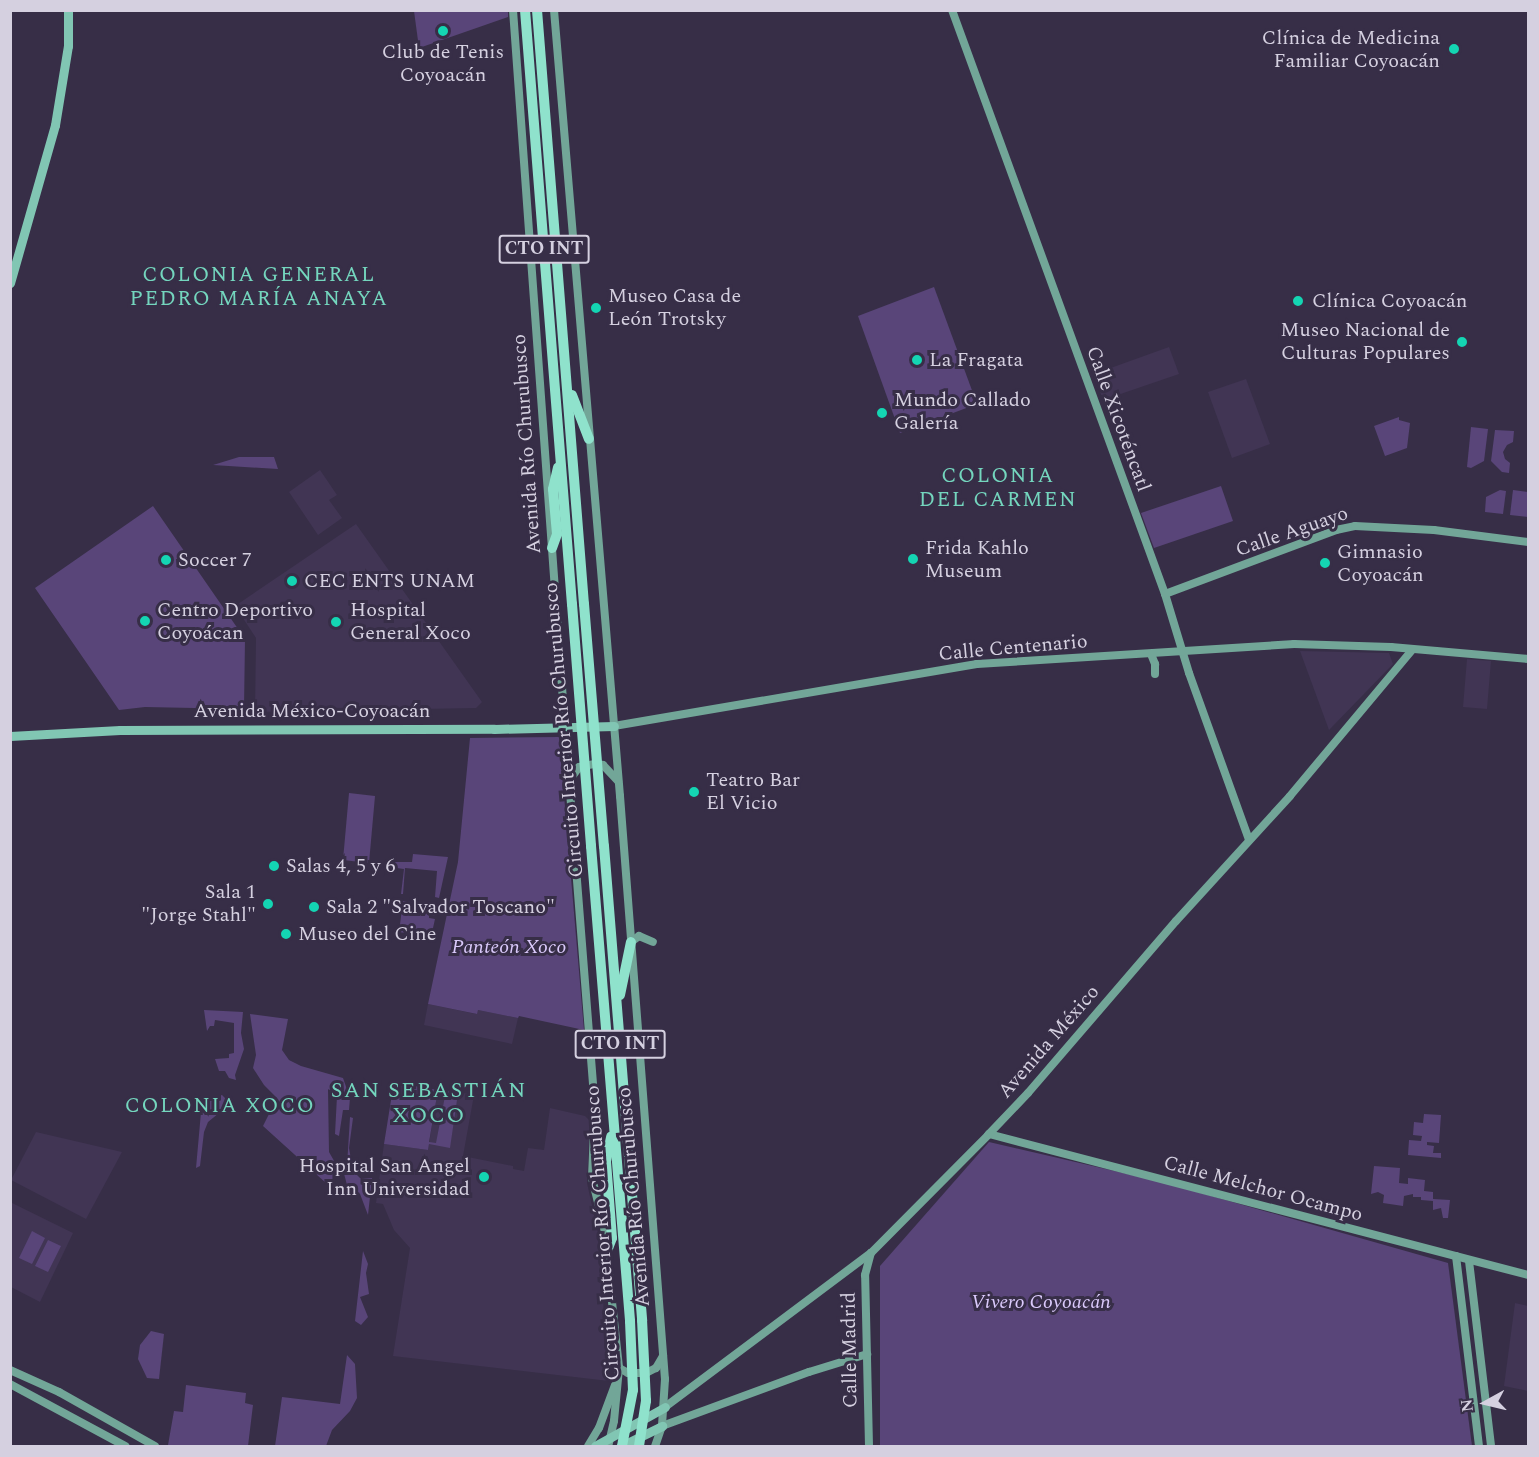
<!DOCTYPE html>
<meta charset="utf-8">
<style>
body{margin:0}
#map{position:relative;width:1539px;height:1457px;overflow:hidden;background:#372e47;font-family:Spectral,serif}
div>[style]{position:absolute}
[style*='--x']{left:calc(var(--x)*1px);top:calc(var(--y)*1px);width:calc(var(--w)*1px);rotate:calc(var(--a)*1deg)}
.built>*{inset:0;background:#413554}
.green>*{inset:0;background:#594579}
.secondary>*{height:8px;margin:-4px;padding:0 4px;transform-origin:4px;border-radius:4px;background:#72a698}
.primary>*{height:9px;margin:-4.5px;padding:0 4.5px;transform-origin:4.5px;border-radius:4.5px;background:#81c6b3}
.highway>*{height:10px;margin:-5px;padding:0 5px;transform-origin:5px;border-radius:5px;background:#8fe2cc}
.highway-bridge>*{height:10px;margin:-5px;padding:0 5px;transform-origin:5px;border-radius:5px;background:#8fe2cc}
.dots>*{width:16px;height:16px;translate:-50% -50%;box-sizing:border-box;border:3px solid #372e47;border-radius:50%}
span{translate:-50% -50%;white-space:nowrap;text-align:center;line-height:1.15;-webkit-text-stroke:6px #372e47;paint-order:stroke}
.shield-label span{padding:2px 4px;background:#372e47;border:2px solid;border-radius:4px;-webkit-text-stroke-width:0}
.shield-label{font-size:18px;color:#d5d0e0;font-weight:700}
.poi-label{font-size:20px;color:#d5d0e0}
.right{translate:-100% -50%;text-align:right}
.left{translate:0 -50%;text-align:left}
.street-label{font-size:20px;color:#d5d0e0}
.park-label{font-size:20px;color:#dbcafc;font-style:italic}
.neighbourhood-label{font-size:21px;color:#74d6be;letter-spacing:1.5px}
.quarter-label{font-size:22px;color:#74d6be;letter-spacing:1.5px}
.frame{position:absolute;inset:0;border:12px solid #d5d0e0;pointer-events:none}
.north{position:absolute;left:1455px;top:1373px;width:60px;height:60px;-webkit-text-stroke:4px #372e47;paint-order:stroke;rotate:262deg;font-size:16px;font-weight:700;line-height:24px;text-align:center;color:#d5d0e0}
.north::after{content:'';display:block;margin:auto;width:21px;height:27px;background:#d5d0e0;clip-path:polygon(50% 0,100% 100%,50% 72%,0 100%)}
</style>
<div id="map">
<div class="built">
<i style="clip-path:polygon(1169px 347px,1179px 374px,1103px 400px,1094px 374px)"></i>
<i style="clip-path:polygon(1246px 379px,1270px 444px,1232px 458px,1208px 392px)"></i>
<i style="clip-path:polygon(320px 470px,337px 495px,329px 500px,342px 518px,318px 535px,289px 492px)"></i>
<i style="clip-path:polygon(356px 524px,482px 702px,476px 708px,255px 712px,256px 638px,235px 606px)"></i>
<i style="clip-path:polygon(1300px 651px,1389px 653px,1393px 664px,1329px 730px)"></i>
<i style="clip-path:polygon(1467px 659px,1491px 661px,1487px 709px,1463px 707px)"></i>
<i style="clip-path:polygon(428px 1004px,476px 1014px,478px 1010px,518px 1018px,512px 1044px,424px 1025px)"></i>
<i style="clip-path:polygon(438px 1089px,474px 1095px,463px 1156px,513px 1166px,513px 1169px,524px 1171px,528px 1148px,544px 1150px,550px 1108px,585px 1116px,590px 1121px,587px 1183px,598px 1233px,609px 1381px,393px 1356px,410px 1248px,394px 1230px,383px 1204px,376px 1203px,384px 1144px,428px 1150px)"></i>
<i style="clip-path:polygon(36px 1132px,122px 1152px,86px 1219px,11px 1180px)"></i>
<i style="clip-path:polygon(10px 1202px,73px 1233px,40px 1302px,11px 1287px)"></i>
<i style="clip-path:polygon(1515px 1303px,1528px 1306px,1528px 1391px,1504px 1386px)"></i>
</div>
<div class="green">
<i style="clip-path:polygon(414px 11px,508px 11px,508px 17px,419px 48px)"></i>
<i style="clip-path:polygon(934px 287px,977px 404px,900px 433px,858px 316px)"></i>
<i style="clip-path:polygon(1399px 417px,1399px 420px,1410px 423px,1407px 448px,1385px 456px,1374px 426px)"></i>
<i style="clip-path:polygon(1471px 427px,1488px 429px,1484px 461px,1471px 468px,1467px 467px)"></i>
<i style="clip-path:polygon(1495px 430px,1514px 431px,1513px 442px,1507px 445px,1503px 452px,1505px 459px,1510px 463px,1509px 473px,1502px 472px,1491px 461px)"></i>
<i style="clip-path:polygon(239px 457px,274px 457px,278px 469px,213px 465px)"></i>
<i style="clip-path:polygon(1221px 486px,1233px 521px,1154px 548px,1141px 513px)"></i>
<i style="clip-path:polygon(1500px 490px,1506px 491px,1503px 514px,1485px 512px,1486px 497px)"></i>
<i style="clip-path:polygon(1513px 490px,1528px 492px,1528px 517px,1510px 515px)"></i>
<i style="clip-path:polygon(153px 506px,245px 639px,244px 709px,145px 707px,119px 710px,35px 588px)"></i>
<i style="clip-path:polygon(559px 737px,584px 1030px,519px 1016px,518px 1018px,478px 1010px,477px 1014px,428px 1004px,458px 862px,470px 738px)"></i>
<i style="clip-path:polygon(349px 793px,375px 796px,369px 863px,343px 860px)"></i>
<i style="clip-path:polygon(413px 854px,448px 857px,439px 898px,435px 897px,437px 871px,405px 868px,403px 894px,401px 894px,404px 869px,389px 867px,390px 862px,412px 862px)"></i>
<i style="clip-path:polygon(403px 901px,438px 905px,436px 916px,429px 915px,429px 918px,435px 919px,431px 937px,399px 932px)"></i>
<i style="clip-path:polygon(204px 1010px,243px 1012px,241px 1033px,244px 1049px,235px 1075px,236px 1080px,229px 1078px,225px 1071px,219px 1071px,215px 1059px,229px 1058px,229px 1054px,234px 1053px,234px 1023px,215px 1020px,214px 1026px,210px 1026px,207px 1031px)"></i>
<i style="clip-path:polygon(250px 1014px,288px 1019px,282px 1050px,289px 1060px,301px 1066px,343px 1078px,350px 1098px,349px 1110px,343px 1110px,339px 1136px,335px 1134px,337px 1096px,328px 1089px,329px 1152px,337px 1166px,334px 1181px,337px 1193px,263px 1126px,277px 1098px,264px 1085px,253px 1068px,256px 1055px)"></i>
<i style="clip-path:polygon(402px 1084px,438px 1090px,429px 1142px,436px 1143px,446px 1091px,458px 1093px,450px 1148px,429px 1144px,428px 1150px,384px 1144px,392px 1094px,396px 1087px)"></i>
<i style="clip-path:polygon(222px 1095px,236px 1109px,219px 1113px,208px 1122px,204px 1132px,200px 1166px,196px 1168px,202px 1101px)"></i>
<i style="clip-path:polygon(1424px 1114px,1441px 1115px,1439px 1143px,1427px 1142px,1427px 1145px,1434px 1146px,1433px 1153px,1441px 1153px,1441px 1158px,1408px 1155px,1409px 1140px,1421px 1141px,1422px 1136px,1413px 1135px,1414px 1122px,1423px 1123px)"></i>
<i style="clip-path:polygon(350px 1117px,353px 1118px,349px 1148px,353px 1171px,361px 1179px,372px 1178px,368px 1215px,360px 1194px,347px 1185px,342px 1166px,347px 1166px)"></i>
<i style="clip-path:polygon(989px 1142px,1162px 1182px,1448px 1263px,1472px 1446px,880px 1446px,880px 1266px)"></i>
<i style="clip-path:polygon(1374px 1166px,1400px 1168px,1399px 1183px,1408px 1184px,1408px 1178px,1425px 1180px,1424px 1191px,1433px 1192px,1433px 1199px,1450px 1200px,1448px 1218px,1443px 1218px,1441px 1208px,1433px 1210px,1433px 1201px,1421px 1200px,1421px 1197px,1413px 1197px,1413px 1194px,1404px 1196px,1403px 1206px,1383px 1203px,1384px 1195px,1378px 1192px,1371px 1194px)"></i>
<i style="clip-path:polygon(32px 1231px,45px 1238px,32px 1264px,19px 1258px)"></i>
<i style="clip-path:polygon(48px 1240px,61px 1246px,48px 1272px,35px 1266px)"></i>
<i style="clip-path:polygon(363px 1251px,368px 1264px,366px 1273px,369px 1294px,360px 1297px,368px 1317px,361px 1325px,355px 1321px)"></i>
<i style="clip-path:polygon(151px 1331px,164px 1334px,159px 1379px,147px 1378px,138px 1359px,140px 1345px)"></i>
<i style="clip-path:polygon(347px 1355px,355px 1364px,357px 1398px,350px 1411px,332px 1430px,326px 1446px,275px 1446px,282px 1397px,340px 1404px)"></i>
<i style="clip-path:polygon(186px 1385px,246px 1393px,245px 1403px,253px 1405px,248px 1446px,168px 1445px,174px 1411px,183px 1412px)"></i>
</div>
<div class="secondary">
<i style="--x:513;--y:10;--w:720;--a:85.86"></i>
<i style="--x:565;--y:728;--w:381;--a:85.5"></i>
<i style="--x:595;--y:1108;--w:70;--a:92.5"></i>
<i style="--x:592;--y:1178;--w:50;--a:76.2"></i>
<i style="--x:604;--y:1227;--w:142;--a:83.9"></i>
<i style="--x:619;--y:1368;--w:53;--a:95.4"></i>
<i style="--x:614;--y:1421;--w:26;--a:103"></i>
<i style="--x:554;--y:10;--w:789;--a:85.2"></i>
<i style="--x:620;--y:796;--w:585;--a:85.59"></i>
<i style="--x:665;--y:1379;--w:47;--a:93.7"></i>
<i style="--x:662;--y:1426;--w:21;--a:109"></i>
<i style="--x:952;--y:10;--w:622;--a:69.96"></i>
<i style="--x:1165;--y:594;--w:83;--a:73.1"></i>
<i style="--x:1189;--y:673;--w:177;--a:70.2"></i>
<i style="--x:1165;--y:594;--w:183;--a:-20.5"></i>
<i style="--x:1336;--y:530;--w:19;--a:-12"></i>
<i style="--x:1355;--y:526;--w:79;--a:2.9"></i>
<i style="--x:1434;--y:530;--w:95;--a:7.3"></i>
<i style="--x:1151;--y:654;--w:11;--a:68"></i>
<i style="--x:1155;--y:664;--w:10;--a:90"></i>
<i style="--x:614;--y:726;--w:368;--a:-9.7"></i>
<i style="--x:977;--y:664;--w:318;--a:-3.6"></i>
<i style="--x:1294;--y:644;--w:97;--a:1.8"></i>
<i style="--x:1391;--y:647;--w:138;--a:5"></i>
<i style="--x:569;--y:781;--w:17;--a:-54"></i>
<i style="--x:579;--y:767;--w:16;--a:-11"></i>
<i style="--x:595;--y:764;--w:8;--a:7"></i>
<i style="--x:603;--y:765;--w:22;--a:47"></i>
<i style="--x:631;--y:942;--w:10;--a:-37"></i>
<i style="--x:639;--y:936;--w:15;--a:23"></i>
<i style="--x:989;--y:1134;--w:557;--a:14.66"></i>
<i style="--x:1456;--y:1256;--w:191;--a:83.1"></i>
<i style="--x:1469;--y:1261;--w:186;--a:83.2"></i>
<i style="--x:619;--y:1368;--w:10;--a:29"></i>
<i style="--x:628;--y:1373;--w:18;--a:0"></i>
<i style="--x:646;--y:1373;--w:11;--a:-27"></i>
<i style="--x:656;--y:1368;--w:14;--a:-60"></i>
<i style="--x:10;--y:1370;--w:54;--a:24.2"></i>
<i style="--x:59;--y:1392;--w:110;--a:29.4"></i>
<i style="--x:10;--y:1384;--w:131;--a:28.3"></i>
<i style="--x:665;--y:1407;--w:257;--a:-36.8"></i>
<i style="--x:871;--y:1253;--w:166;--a:-45.2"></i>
<i style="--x:988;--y:1135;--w:58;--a:-46.4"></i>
<i style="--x:1028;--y:1093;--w:227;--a:-49.3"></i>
<i style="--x:1176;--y:921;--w:169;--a:-47.6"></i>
<i style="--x:1290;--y:796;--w:190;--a:-50.1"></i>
<i style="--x:662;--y:1426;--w:157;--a:-20.2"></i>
<i style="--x:809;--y:1372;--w:61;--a:-17.2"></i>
<i style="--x:588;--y:1446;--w:21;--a:-59"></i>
<i style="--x:599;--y:1428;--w:46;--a:-69.6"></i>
<i style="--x:869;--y:1446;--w:171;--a:-91.3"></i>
<i style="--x:865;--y:1275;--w:23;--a:-75"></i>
</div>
<div class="primary">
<i style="--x:10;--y:283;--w:164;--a:-74.1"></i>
<i style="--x:55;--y:125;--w:80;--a:-80.7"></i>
<i style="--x:68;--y:46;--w:36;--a:-90"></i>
<i style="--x:10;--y:736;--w:110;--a:-3.1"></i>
<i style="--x:120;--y:730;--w:374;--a:-0.2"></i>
<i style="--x:494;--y:729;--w:120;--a:-1.4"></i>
<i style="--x:595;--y:1446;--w:80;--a:-29.1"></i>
<i style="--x:621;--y:1446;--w:46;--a:-26"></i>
</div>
<div class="highway">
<i style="--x:525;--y:10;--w:596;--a:85.48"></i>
<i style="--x:537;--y:10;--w:596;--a:85.48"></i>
<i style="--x:572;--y:395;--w:47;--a:68.9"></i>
<i style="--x:552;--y:548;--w:15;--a:-70"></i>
<i style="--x:557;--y:534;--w:45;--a:-95.1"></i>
<i style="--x:553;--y:489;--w:22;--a:-77"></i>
<i style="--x:591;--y:846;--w:477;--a:85.3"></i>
<i style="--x:604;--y:846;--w:476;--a:85.4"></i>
<i style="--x:620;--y:995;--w:54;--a:-78.3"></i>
<i style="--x:607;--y:1251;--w:14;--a:-69"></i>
<i style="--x:612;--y:1238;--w:77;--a:-94.5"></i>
<i style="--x:606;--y:1161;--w:25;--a:-78"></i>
</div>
<div class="highway-bridge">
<i style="--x:572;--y:604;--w:243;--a:85.5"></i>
<i style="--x:584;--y:604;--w:243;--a:85.3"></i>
<i style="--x:622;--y:1446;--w:57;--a:-78.9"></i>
<i style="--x:633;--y:1390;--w:69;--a:-92.5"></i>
<i style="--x:639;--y:1446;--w:46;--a:-81.2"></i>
<i style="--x:646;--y:1401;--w:81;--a:-92.8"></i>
</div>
<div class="dots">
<i style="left:443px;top:31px;background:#14d5b3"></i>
<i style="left:1454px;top:49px;background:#14d5b3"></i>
<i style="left:1298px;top:301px;background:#14d5b3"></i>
<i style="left:596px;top:308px;background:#14d5b3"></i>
<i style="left:1462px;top:342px;background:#14d5b3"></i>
<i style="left:917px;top:360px;background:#14d5b3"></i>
<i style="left:882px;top:413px;background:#14d5b3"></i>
<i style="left:913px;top:559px;background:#14d5b3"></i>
<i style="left:166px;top:560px;background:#14d5b3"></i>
<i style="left:1325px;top:563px;background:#14d5b3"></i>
<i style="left:292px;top:581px;background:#14d5b3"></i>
<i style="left:145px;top:621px;background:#14d5b3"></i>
<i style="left:336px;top:622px;background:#14d5b3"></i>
<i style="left:694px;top:792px;background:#14d5b3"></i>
<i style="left:274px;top:866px;background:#14d5b3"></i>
<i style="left:268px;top:904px;background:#14d5b3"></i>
<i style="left:314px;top:907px;background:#14d5b3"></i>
<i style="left:286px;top:934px;background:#14d5b3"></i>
<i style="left:484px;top:1177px;background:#14d5b3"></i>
</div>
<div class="shield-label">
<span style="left:544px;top:249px">CTO INT</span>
<span style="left:620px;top:1044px">CTO INT</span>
</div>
<div class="poi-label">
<span class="right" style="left:1440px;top:50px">Clínica de Medicina<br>Familiar Coyoacán</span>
<span style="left:443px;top:64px">Club de Tenis<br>Coyoacán</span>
<span class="left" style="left:608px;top:308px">Museo Casa de<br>León Trotsky</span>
<span class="left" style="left:1312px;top:301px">Clínica Coyoacán</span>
<span class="right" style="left:1450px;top:342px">Museo Nacional de<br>Culturas Populares</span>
<span class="left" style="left:929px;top:360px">La Fragata</span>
<span class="left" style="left:894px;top:412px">Mundo Callado<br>Galería</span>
<span class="left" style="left:925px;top:560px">Frida Kahlo<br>Museum</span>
<span class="left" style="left:1337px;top:564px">Gimnasio<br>Coyoacán</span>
<span class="left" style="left:178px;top:560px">Soccer 7</span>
<span class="left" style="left:304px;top:581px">CEC ENTS UNAM</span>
<span class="left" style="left:157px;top:622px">Centro Deportivo<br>Coyoácan</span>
<span class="left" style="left:350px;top:622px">Hospital<br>General Xoco</span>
<span class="left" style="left:706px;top:792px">Teatro Bar<br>El Vicio</span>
<span class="left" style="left:286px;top:866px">Salas 4, 5 y 6</span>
<span class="right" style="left:256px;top:904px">Sala 1<br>"Jorge Stahl"</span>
<span class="left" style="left:326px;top:907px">Sala 2 "Salvador Toscano"</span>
<span class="left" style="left:298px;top:934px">Museo del Cine</span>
<span class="right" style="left:470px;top:1178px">Hospital San Angel<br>Inn Universidad</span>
</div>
<div class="street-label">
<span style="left:1118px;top:419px;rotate:70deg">Calle Xicoténcatl</span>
<span style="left:527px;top:444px;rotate:-94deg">Avenida Río Churubusco</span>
<span style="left:1292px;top:532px;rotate:-19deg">Calle Aguayo</span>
<span style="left:1013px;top:648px;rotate:-5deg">Calle Centenario</span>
<span style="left:312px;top:711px">Avenida México-Coyoacán</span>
<span style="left:564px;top:730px;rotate:-95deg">Circuito Interior Río Churubusco</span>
<span style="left:1049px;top:1042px;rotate:-49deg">Avenida México</span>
<span style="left:1263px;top:1189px;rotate:15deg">Calle Melchor Ocampo</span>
<span style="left:634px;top:1197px;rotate:-95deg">Avenida Río Churubusco</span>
<span style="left:603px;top:1233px;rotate:-94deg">Circuito Interior Río Churubusco</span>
<span style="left:850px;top:1350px;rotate:-91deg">Calle Madrid</span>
</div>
<div class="park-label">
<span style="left:509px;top:947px">Panteón Xoco</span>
<span style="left:1041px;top:1302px">Vivero Coyoacán</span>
</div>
<div class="neighbourhood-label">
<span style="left:259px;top:287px">COLONIA GENERAL<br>PEDRO MARÍA ANAYA</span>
<span style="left:998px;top:488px">COLONIA<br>DEL CARMEN</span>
<span style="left:220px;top:1106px">COLONIA XOCO</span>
</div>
<div class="quarter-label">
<span style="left:429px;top:1103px">SAN SEBASTIÁN<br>XOCO</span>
</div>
<div class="frame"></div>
<div class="north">N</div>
</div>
